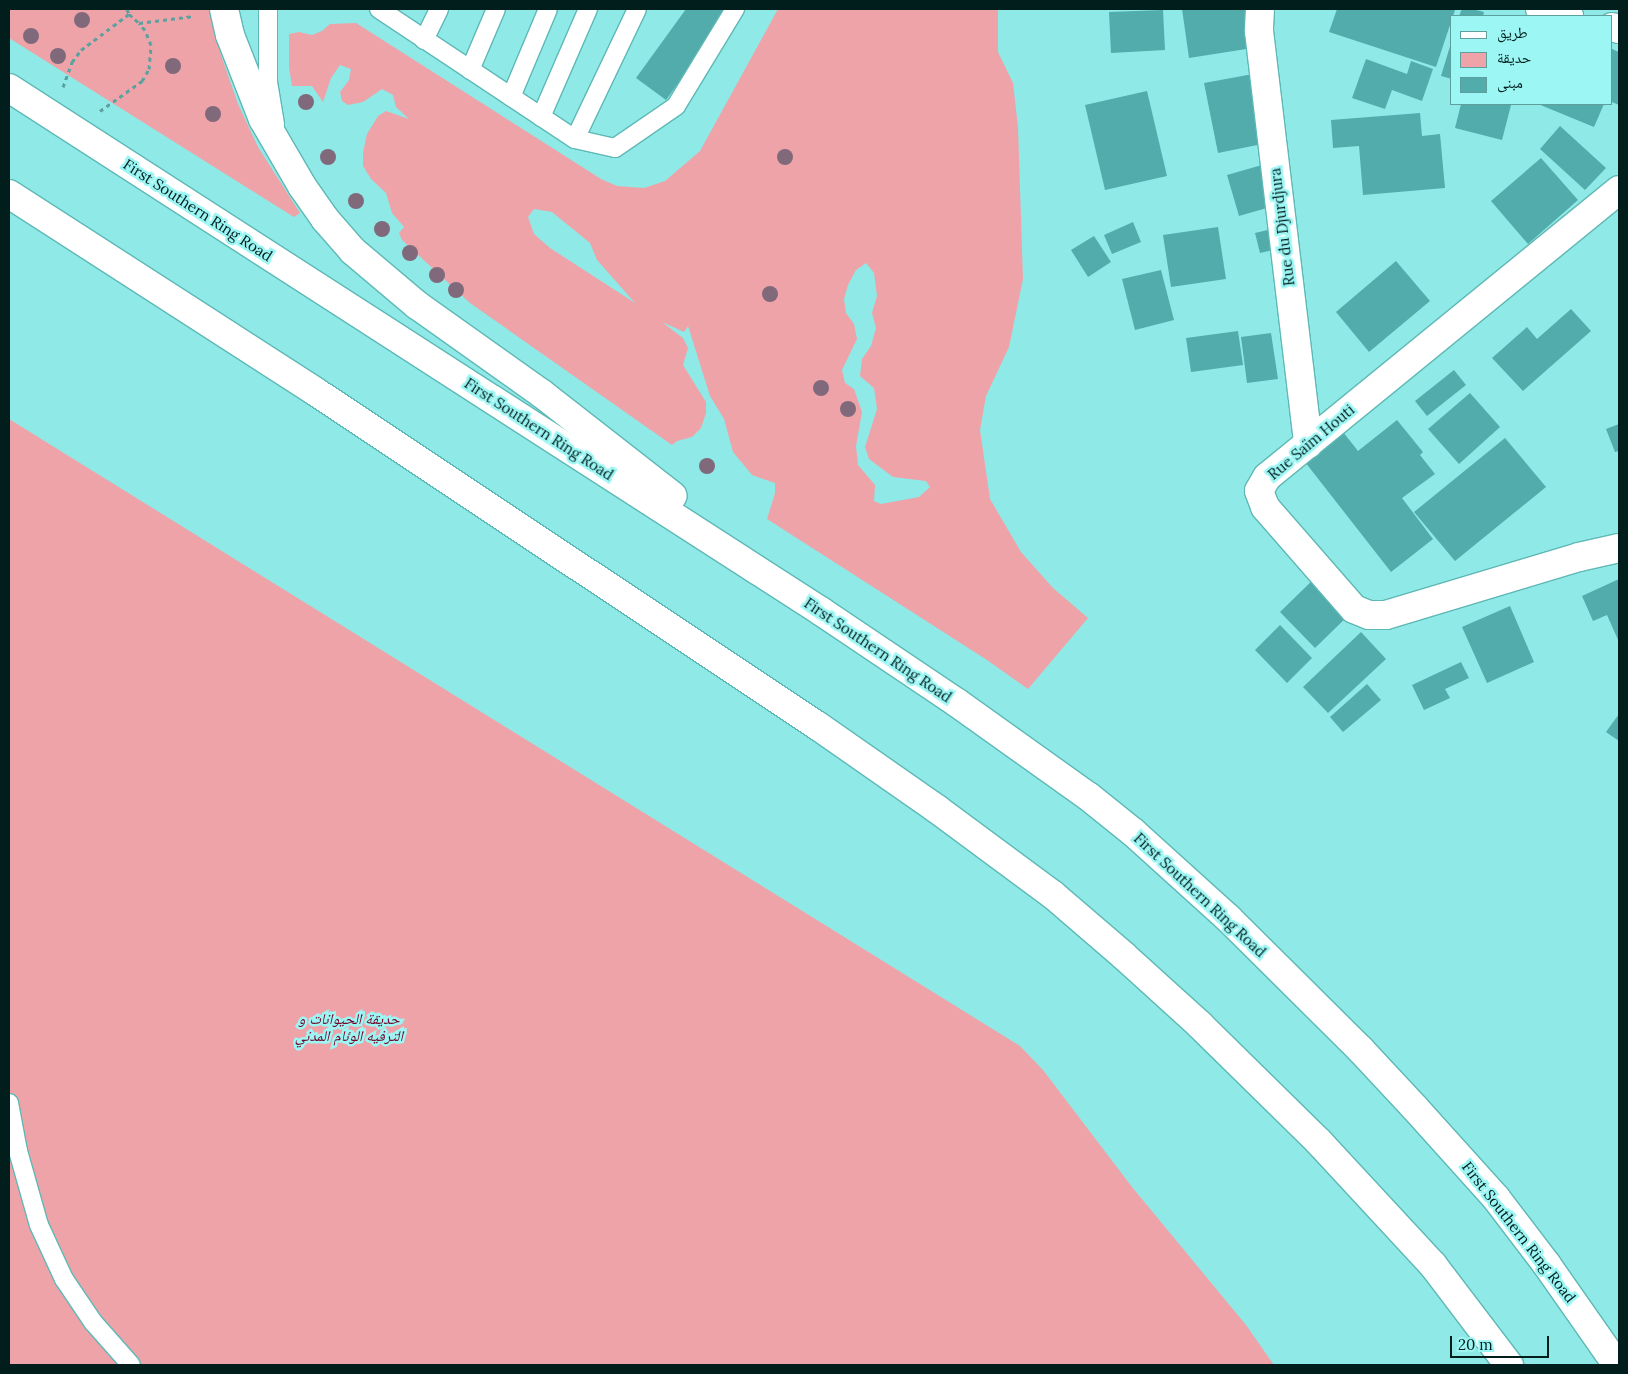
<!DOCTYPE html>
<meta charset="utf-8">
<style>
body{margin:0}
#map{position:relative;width:1628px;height:1374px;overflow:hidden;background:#8fe9e7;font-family:Lora,"Noto Naskh Arabic",serif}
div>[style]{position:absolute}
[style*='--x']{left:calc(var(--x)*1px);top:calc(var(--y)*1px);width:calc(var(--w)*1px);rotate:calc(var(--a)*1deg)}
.green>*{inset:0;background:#eea3a9}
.building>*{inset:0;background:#51acab}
.path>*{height:3px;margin-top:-1.5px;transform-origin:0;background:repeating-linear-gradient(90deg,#5ca09f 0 4px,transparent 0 8px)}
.roads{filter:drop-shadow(1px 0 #5eb8b6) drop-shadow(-1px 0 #5eb8b6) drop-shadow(0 1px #5eb8b6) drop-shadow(0 -1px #5eb8b6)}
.service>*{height:18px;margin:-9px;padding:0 9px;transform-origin:9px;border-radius:9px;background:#fff}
.minor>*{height:28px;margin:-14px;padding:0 14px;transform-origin:14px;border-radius:14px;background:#fff}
.motorway>*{height:28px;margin:-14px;padding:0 14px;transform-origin:14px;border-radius:14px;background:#fff}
.trees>*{width:16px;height:16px;margin:-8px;border-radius:50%;background:#81697c}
span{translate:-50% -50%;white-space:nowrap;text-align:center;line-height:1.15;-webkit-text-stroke:5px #9cf6f4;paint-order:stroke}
.street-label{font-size:15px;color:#011d1c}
.park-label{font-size:15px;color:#760125;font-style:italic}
.frame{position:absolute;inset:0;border:10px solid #011d1c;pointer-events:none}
.legend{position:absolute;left:1450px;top:15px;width:162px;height:90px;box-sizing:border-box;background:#9cf6f4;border:1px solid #5e9f9e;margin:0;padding:6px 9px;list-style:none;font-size:15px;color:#011d1c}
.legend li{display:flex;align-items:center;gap:10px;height:25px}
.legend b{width:25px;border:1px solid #5e9f9e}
.scale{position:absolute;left:1450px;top:1336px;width:99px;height:22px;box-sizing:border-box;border:2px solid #011d1c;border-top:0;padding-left:6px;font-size:15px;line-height:18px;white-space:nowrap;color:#011d1c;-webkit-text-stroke:4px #9cf6f4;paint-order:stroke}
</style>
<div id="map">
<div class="green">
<i style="clip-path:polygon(9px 9px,210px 9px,221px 55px,238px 104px,258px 147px,300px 213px,294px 217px,9px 38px)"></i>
<i style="clip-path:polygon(evenodd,778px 9px,998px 9px,998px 52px,1013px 83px,1018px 127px,1023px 279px,1009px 347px,986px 396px,980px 430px,990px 499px,1021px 552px,1053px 588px,1088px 618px,1028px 689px,987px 660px,767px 519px,775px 493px,775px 483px,752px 475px,733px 452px,724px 419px,710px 396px,688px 326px,684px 332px,662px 322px,683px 338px,688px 348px,683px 365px,706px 402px,706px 413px,701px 428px,692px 437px,677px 441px,672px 445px,470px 303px,402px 240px,399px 233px,404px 227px,392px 213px,386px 193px,371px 179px,363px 166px,363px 153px,367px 134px,378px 116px,386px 111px,409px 119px,396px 107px,393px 95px,382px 89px,363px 102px,348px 105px,342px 101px,340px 92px,349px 80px,351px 69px,340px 65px,331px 78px,323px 102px,312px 86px,292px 86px,289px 67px,289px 34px,299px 32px,312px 35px,322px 31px,330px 24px,356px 23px,601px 179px,617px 186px,644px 188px,665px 181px,700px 151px,778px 9px,534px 209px,552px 212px,590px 243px,597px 260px,635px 303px,550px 248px,534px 234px,528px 217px,534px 209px,778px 9px,866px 263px,874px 273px,877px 296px,872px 313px,876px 328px,871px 346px,862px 359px,860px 376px,874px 388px,877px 409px,865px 447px,869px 459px,893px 477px,926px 481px,930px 487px,919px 497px,881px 504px,874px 501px,875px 485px,858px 465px,856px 446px,862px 412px,854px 389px,845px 383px,842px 370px,857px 339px,854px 324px,846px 313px,844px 299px,848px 285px,856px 270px,866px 263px)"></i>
<i style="clip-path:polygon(9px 419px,1020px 1046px,1043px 1070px,1132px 1187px,1246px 1325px,1274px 1365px,9px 1365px)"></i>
</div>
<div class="building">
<i style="clip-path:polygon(686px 9px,732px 9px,666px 100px,636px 78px)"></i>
<i style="clip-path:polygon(1182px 9px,1253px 9px,1259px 47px,1189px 58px)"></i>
<i style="clip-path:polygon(1337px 9px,1450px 9px,1455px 10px,1436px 67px,1329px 32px)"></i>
<i style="clip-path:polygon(1462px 9px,1472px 9px,1484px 12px,1483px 16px,1459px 16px)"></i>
<i style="clip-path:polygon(1163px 10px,1165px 50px,1111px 53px,1109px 12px)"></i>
<i style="clip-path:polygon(1451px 43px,1452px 43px,1452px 79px,1441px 76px)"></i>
<i style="clip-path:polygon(1612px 49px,1619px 52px,1619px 105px,1612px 102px)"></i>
<i style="clip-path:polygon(1366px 59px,1407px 74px,1411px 61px,1433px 69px,1422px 101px,1392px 90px,1385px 109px,1352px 98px)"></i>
<i style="clip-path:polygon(1253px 74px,1267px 143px,1218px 153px,1204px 83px)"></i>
<i style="clip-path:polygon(1147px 91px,1167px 176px,1105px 190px,1085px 105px)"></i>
<i style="clip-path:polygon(1461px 104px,1511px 105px,1502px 140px,1455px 128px)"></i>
<i style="clip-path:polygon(1538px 104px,1604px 104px,1594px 127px)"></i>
<i style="clip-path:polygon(1420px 113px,1422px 136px,1440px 134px,1445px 188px,1363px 195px,1359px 146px,1333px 148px,1331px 120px)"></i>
<i style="clip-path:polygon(1560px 126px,1606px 168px,1585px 190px,1540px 149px)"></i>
<i style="clip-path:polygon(1541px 158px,1578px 200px,1528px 244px,1491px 201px)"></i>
<i style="clip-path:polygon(1262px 165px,1274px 206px,1239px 216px,1227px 175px)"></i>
<i style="clip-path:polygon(1133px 222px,1141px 242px,1112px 254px,1104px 235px)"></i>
<i style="clip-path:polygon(1290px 225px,1295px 245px,1260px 253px,1255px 233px)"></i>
<i style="clip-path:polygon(1218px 227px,1226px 279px,1171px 287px,1163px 235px)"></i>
<i style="clip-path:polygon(1094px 236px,1111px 262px,1088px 277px,1071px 250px)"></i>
<i style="clip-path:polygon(1396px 261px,1430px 301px,1369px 352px,1336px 312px)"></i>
<i style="clip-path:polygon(1161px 270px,1174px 320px,1135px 330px,1122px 279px)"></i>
<i style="clip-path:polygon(1571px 309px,1591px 331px,1523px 391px,1492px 358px,1527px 327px,1537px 339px)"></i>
<i style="clip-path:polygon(1238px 331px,1243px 365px,1191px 372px,1186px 338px)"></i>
<i style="clip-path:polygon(1271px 333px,1278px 379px,1247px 383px,1241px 337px)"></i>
<i style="clip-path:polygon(1454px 370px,1466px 385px,1427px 416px,1415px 401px)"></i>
<i style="clip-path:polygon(1470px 393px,1500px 427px,1459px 464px,1428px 429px)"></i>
<i style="clip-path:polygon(1397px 420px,1423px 452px,1420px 455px,1435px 474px,1402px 498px,1433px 539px,1391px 572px,1305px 462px,1343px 432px,1358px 451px)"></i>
<i style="clip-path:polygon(1619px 424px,1619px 451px,1615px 452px,1606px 429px)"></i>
<i style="clip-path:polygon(1505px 438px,1546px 487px,1455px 561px,1414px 512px)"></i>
<i style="clip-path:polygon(1319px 574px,1354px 610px,1315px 648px,1280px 612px)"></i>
<i style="clip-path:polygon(1619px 579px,1619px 642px,1607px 615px,1593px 621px,1582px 596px)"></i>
<i style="clip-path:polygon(1510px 606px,1534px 662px,1487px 683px,1462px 627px)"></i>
<i style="clip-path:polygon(1280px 625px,1312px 658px,1287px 683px,1255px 650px)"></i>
<i style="clip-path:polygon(1361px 632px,1386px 659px,1328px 713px,1303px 687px)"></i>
<i style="clip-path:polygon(1461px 662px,1469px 678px,1445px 689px,1450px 698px,1424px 710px,1412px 685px)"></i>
<i style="clip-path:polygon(1367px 684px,1381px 700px,1343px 732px,1330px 717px)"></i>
<i style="clip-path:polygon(1619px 714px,1619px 741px,1606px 732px)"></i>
</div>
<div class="path">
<i style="--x:127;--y:9;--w:5;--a:68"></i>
<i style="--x:129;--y:14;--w:13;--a:42"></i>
<i style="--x:139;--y:23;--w:55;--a:-7.3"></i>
<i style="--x:63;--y:87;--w:27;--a:-70"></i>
<i style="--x:72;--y:62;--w:15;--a:-53"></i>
<i style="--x:81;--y:50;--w:60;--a:-36.9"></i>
<i style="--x:100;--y:111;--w:52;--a:-35.5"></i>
<i style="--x:142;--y:81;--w:14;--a:-60"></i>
<i style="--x:149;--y:69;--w:24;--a:-85"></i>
<i style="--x:151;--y:45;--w:16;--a:-112"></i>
<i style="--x:145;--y:30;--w:9;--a:-131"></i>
</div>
<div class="roads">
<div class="service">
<i style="--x:268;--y:9;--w:73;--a:90"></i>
<i style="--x:268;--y:82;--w:43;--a:80.5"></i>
<i style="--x:379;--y:9;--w:235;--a:33.6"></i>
<i style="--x:575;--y:139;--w:41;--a:12.7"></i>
<i style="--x:615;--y:148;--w:74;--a:-34.5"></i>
<i style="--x:676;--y:106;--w:114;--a:-58.7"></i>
<i style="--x:424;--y:40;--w:34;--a:-64"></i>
<i style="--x:470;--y:70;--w:66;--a:-66.9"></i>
<i style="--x:511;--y:97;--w:95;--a:-67.2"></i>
<i style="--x:541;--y:117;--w:118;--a:-66.5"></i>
<i style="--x:575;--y:139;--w:144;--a:-64.5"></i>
<i style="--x:9;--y:1103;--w:49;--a:79.4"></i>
<i style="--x:18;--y:1151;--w:77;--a:74.2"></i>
<i style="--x:39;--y:1225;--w:60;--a:65.2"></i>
<i style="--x:64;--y:1279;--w:52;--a:56"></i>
<i style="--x:93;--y:1322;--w:57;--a:48.5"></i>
</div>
<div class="minor">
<i style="--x:1260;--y:9;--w:22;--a:93"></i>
<i style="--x:1259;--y:31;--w:416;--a:83.2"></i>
<i style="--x:1540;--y:9;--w:30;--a:14"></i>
<i style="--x:1612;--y:27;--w:7;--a:16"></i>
<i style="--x:1619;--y:190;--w:454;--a:140.8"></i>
<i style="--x:1267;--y:477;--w:16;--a:120"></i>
<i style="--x:1259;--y:491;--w:17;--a:69"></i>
<i style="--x:1265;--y:507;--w:135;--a:48.9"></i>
<i style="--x:1354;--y:609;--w:16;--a:22"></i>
<i style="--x:1369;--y:615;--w:17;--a:0"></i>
<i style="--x:1386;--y:615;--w:202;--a:-16.7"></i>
<i style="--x:1579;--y:557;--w:41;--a:-12.7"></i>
</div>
<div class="motorway">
<i style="--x:224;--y:9;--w:27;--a:77"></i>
<i style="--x:230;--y:35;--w:90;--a:68.6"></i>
<i style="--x:263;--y:119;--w:78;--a:59.8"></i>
<i style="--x:302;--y:186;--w:40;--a:55.1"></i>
<i style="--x:325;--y:219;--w:43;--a:48.8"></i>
<i style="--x:353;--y:251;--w:84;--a:40.2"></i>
<i style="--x:417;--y:305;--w:152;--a:35.4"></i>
<i style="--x:541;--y:393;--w:167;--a:38"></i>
<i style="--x:9;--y:88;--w:967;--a:32.8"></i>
<i style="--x:822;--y:612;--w:161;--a:33.9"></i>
<i style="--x:956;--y:702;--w:162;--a:35.5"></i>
<i style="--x:1088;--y:796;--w:59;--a:38.8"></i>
<i style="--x:1134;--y:833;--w:127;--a:42.1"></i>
<i style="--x:1228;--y:918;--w:186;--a:44.8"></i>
<i style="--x:1360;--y:1049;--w:81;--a:47"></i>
<i style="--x:1415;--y:1108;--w:121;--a:48"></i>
<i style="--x:1496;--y:1198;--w:84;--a:52.7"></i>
<i style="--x:1547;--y:1265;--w:122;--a:55"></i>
<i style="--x:9;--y:194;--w:365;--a:32.8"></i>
<i style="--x:316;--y:392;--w:603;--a:33.64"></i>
<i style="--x:818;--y:726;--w:145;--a:34.9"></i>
<i style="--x:937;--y:809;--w:143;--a:36.5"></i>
<i style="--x:1052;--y:894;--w:95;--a:40.7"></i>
<i style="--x:1124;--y:956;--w:103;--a:42.2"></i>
<i style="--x:1200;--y:1025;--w:167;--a:44.5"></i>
<i style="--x:1319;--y:1142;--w:168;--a:47.2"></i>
<i style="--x:1433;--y:1265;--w:126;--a:52.8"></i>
</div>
</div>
<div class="trees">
<i style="left:82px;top:20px"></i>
<i style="left:31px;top:36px"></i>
<i style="left:58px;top:56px"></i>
<i style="left:173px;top:66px"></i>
<i style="left:306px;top:102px"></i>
<i style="left:213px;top:114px"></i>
<i style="left:328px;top:157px"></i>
<i style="left:785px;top:157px"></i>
<i style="left:356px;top:201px"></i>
<i style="left:382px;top:229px"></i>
<i style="left:410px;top:253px"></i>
<i style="left:437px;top:275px"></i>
<i style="left:456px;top:290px"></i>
<i style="left:770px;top:294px"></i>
<i style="left:821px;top:388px"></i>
<i style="left:848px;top:409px"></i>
<i style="left:707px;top:466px"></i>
</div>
<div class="street-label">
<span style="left:198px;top:210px;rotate:33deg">First Southern Ring Road</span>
<span style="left:1282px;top:227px;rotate:-97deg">Rue du Djurdjura</span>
<span style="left:539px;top:429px;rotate:33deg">First Southern Ring Road</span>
<span style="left:1311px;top:442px;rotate:-40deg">Rue Saïm Houti</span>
<span style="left:878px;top:650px;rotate:34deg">First Southern Ring Road</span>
<span style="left:1200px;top:895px;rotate:43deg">First Southern Ring Road</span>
<span style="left:1519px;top:1232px;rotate:52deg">First Southern Ring Road</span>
</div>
<div class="park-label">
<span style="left:349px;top:1027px">حديقة الحيوانات و<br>الترفيه الوئام المدني</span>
</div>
<div class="frame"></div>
<ul class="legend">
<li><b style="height:6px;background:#fff"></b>طريق</li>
<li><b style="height:14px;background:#eea3a9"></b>حديقة</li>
<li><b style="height:14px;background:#51acab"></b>مبنى</li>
</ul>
<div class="scale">20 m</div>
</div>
